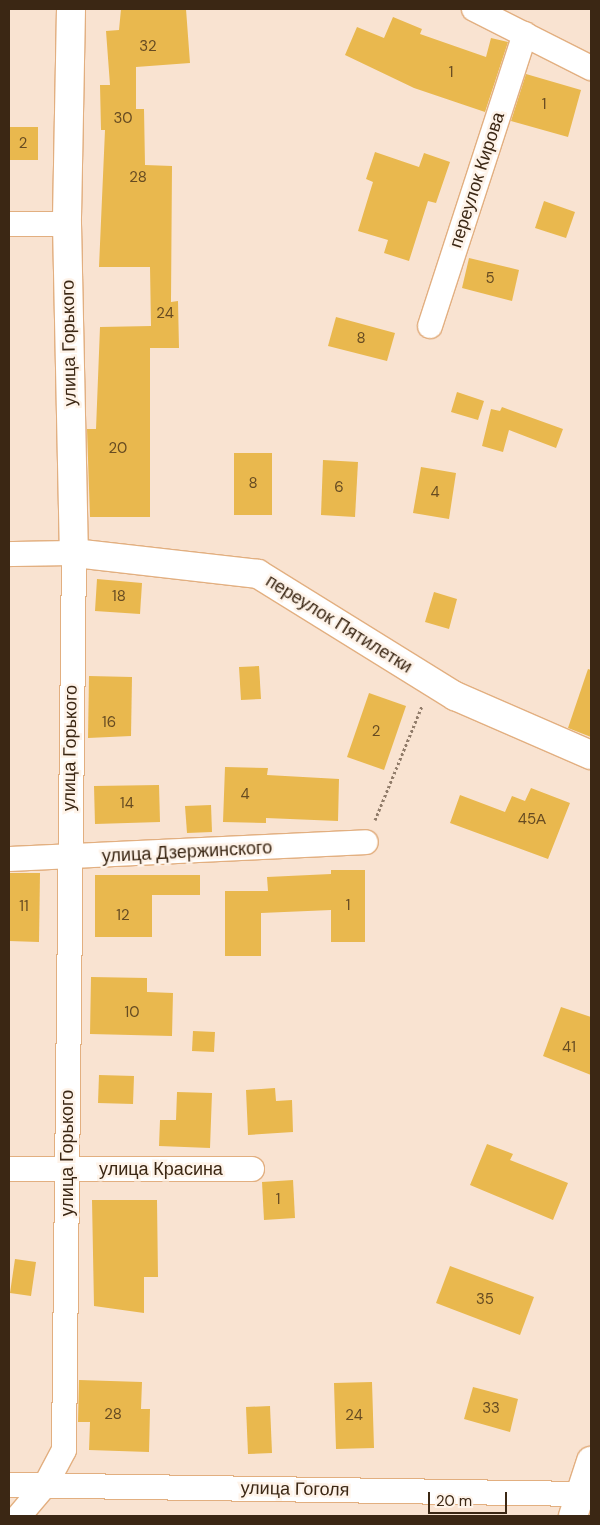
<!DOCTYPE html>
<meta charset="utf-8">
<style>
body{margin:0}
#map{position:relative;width:600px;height:1525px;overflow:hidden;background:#f9e3d1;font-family:"DM Sans",sans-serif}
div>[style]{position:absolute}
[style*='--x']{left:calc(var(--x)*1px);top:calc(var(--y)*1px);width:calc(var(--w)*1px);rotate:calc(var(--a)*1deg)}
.building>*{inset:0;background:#e9b84e}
.path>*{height:3px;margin-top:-1.5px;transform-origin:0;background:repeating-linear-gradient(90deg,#917c6a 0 2.5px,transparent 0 5px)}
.roads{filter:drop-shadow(1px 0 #e2af80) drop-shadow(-1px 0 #e2af80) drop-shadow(0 1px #e2af80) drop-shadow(0 -1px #e2af80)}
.street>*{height:24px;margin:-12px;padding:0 12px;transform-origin:12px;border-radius:12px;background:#fff}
.secondary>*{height:28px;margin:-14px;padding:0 14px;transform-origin:14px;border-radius:14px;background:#fff}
span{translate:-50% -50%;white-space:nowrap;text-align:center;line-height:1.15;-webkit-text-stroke:5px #fef3e9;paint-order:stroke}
.number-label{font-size:15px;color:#664b22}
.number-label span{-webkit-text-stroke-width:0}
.street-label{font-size:18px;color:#3b2714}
.frame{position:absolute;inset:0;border:10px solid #3b2714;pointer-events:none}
.scale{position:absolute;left:428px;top:1492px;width:79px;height:22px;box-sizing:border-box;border:2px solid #3b2714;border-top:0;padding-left:6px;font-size:15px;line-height:18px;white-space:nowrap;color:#3b2714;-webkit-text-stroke:4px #fef3e9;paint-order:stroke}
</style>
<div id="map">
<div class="building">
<i style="clip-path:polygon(121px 9px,186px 9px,190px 63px,136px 67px,136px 109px,144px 109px,145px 165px,172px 166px,171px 302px,178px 301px,179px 348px,150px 348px,150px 517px,90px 517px,87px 429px,96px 429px,100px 327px,151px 326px,150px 267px,99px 267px,105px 130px,101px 130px,100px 85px,110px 85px,106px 31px,119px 30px)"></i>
<i style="clip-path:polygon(393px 17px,422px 29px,420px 34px,486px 57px,491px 38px,508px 42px,485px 112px,414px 88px,345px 55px,357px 27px,384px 38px)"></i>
<i style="clip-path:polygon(526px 74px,581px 90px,568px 137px,511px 121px)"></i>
<i style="clip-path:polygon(9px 127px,38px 127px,38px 160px,9px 160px)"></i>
<i style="clip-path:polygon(375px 152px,419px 167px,424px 153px,450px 162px,436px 203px,428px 201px,409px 261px,384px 253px,388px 240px,358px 231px,373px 182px,366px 179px)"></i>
<i style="clip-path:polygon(544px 201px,575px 212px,566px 238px,535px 228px)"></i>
<i style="clip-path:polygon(469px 258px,519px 270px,512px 301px,462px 288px)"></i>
<i style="clip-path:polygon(336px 317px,395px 333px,387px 361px,328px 346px)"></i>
<i style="clip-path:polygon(457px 392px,484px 401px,478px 420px,451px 412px)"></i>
<i style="clip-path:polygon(502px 407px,563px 429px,556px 448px,509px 430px,503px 452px,482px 446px,491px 409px,500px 411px)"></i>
<i style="clip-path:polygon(234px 453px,272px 453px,272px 515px,234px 515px)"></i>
<i style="clip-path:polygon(323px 460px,358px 462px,355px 517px,321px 515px)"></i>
<i style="clip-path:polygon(421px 467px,456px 473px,449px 519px,413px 513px)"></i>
<i style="clip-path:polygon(97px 579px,142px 583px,140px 614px,95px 611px)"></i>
<i style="clip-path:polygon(434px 592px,457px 599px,449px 629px,425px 622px)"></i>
<i style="clip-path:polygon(259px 666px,261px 699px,241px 700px,239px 667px)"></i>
<i style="clip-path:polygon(588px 669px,591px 670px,591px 737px,568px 728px)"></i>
<i style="clip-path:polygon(89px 676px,132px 677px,131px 736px,88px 738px)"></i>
<i style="clip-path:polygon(369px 693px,406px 706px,384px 770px,347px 757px)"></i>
<i style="clip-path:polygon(225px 767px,268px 768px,267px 775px,339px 779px,338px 821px,266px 818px,266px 823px,223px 822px)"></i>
<i style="clip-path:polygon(159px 785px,160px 822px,95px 824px,94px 786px)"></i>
<i style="clip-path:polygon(531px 788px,570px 803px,548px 859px,450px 823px,460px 795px,505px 812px,512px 796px,525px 801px)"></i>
<i style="clip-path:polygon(211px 805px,212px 832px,187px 833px,185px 806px)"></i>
<i style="clip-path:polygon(331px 870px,365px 870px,365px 942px,331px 942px,331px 910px,261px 913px,261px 956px,225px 956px,225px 891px,268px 891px,267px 877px,331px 874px)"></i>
<i style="clip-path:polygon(9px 873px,40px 873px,39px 942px,9px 941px)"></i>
<i style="clip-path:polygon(95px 875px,200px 875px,200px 895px,152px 895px,152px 937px,95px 937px)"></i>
<i style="clip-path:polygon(91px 977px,147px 978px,147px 992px,173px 993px,172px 1036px,90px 1034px)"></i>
<i style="clip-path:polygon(561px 1007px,591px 1017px,591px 1075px,543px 1056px)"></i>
<i style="clip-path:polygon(193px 1031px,215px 1032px,214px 1052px,192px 1051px)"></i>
<i style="clip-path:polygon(99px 1075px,134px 1076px,133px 1104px,98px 1103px)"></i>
<i style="clip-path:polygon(275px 1088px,276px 1101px,292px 1100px,293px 1132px,248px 1135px,246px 1090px)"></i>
<i style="clip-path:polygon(177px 1092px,212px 1093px,210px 1148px,159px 1146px,160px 1120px,176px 1120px)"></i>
<i style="clip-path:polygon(487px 1144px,513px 1154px,510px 1160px,568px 1183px,553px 1220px,470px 1185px)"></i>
<i style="clip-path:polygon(293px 1180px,295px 1218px,264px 1220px,262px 1182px)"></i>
<i style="clip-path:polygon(92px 1200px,157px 1200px,158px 1277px,144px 1277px,144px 1313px,94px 1306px)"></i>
<i style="clip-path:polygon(15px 1259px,36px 1262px,31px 1296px,10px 1293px)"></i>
<i style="clip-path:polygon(450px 1266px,534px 1297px,520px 1335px,436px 1303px)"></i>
<i style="clip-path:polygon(79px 1380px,142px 1382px,141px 1409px,150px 1409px,149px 1452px,89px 1450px,90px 1422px,78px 1422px)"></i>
<i style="clip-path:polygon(372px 1382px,374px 1448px,336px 1449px,334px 1383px)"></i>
<i style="clip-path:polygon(473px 1387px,518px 1399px,510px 1432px,464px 1419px)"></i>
<i style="clip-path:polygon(270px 1406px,272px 1453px,248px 1454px,246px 1407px)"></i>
</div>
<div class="path">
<i style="--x:375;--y:820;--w:123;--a:-67.6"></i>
</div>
<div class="roads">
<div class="street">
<i style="--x:474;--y:9;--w:131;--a:26.8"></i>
<i style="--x:9;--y:224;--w:58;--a:0"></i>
<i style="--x:430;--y:326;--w:307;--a:-72"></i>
<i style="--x:9;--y:554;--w:65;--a:-0.9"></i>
<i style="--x:74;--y:553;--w:897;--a:90.64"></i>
<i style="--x:64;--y:1450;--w:38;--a:118"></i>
<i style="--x:46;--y:1484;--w:42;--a:130.2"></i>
<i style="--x:9;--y:859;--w:357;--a:-2.7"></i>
<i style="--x:9;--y:1169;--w:243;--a:0"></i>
<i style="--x:9;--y:1485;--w:571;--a:0.9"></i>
</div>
<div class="secondary">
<i style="--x:71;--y:9;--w:215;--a:91.1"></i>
<i style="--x:67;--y:224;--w:329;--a:88.8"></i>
<i style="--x:74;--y:553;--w:185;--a:6.5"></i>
<i style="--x:258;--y:574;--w:232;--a:31.8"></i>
<i style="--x:455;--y:696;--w:148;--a:23.5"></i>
<i style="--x:573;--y:1516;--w:58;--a:-71.9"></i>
</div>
</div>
<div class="number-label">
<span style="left:148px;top:47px">32</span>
<span style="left:451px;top:73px">1</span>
<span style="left:544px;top:105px">1</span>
<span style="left:123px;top:119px">30</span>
<span style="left:23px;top:144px">2</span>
<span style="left:138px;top:178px">28</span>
<span style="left:490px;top:279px">5</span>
<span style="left:165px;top:314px">24</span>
<span style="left:361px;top:339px">8</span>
<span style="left:118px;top:449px">20</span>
<span style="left:253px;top:484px">8</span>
<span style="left:339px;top:488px">6</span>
<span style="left:435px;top:493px">4</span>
<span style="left:119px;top:597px">18</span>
<span style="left:109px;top:723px">16</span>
<span style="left:376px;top:732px">2</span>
<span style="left:245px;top:795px">4</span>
<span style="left:127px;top:804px">14</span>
<span style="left:532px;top:820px">45А</span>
<span style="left:348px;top:906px">1</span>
<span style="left:24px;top:907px">11</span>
<span style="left:123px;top:916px">12</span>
<span style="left:132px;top:1013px">10</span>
<span style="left:569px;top:1048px">41</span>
<span style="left:278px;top:1200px">1</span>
<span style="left:485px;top:1300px">35</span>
<span style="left:491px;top:1409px">33</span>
<span style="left:113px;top:1415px">28</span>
<span style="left:354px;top:1416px">24</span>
</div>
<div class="street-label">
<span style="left:477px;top:180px;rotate:-72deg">переулок Кирова</span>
<span style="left:69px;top:343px;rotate:-91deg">улица Горького</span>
<span style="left:339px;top:624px;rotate:32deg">переулок Пятилетки</span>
<span style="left:70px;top:748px;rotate:-89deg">улица Горького</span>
<span style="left:187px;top:852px;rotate:-3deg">улица Дзержинского</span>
<span style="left:67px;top:1153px;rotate:-90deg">улица Горького</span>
<span style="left:161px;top:1169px">улица Красина</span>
<span style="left:295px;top:1489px;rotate:1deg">улица Гоголя</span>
</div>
<div class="frame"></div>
<div class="scale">20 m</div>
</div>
